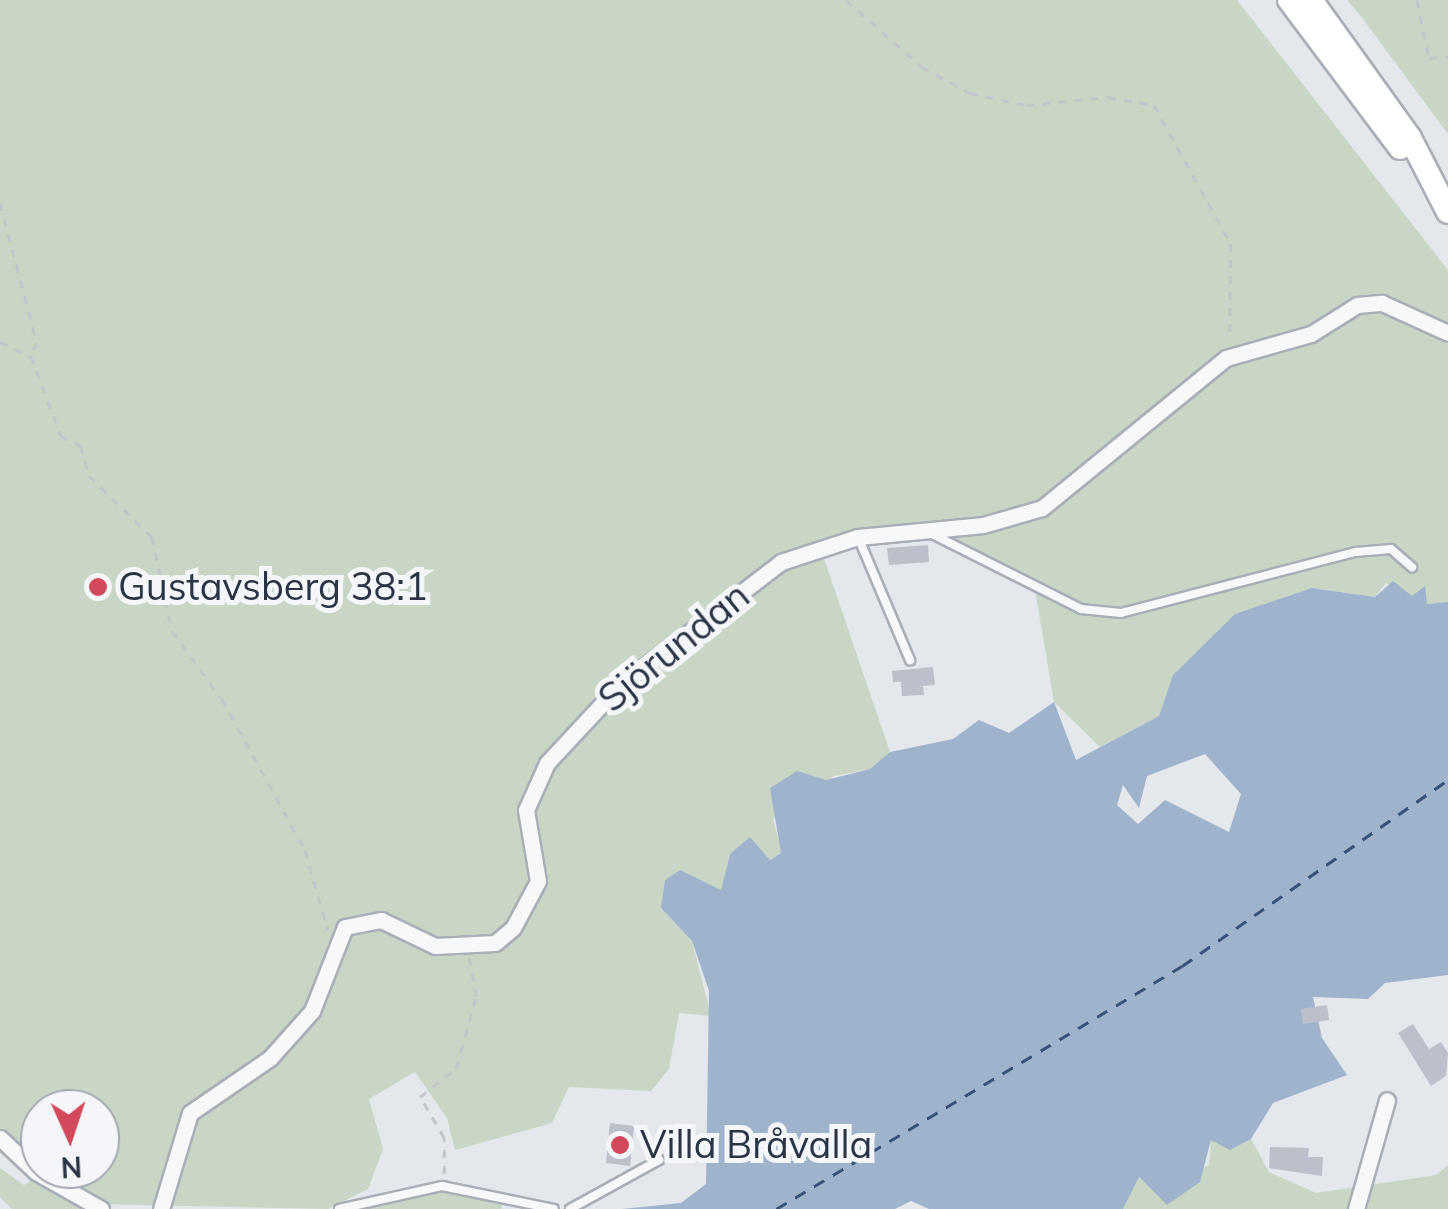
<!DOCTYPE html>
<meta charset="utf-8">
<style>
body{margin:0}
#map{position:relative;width:1448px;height:1209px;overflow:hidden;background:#e4e7ec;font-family:Mulish,sans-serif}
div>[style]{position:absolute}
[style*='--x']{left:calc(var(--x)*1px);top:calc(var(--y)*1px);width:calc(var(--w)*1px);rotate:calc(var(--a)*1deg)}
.green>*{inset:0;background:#c9d6c5}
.water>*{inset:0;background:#9fb4cc}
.ferry>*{height:2.5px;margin-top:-1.25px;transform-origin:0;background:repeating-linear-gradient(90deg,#34527a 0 12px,transparent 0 22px)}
.building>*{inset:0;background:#bbc0ca}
.path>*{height:2.5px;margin-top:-1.25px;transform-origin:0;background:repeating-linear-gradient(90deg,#c2c5cb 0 8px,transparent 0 16px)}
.roads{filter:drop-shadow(2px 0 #a9aeb7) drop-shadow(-2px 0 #a9aeb7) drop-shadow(0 2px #a9aeb7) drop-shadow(0 -2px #a9aeb7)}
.lane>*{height:8px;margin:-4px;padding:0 4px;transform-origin:4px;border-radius:4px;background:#f7f8fa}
.street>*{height:15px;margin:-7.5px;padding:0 7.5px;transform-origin:7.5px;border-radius:7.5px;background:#f7f8fa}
.primary>*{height:22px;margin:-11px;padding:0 11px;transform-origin:11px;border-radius:11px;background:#fff}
.dots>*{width:28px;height:28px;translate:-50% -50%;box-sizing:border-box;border:5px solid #f4f6f9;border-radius:50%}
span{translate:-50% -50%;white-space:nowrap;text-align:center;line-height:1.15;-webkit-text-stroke:10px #f4f6f9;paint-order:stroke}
.poi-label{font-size:38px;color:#2b3445}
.left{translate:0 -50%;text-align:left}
.street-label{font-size:38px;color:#2b3445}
.north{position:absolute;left:20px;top:1089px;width:100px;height:100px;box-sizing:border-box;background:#f4f6f9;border:2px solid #a4a8b1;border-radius:50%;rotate:177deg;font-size:28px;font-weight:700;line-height:40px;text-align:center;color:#2b3445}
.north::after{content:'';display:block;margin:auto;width:35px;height:45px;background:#d1495b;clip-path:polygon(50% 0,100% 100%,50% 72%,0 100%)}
</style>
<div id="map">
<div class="green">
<i style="clip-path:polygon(0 0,1237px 0,1448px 270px,1448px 602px,1427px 604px,1386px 583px,1375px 597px,1312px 588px,1159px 716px,1100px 747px,1054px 702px,1034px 584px,924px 523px,818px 541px,890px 752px,870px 769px,834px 776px,773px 819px,782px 852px,770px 860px,751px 838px,730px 854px,721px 890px,695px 885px,661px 908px,692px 941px,711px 1016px,679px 1013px,669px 1069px,651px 1091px,569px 1087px,552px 1123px,455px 1150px,447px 1118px,415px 1072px,369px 1099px,383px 1149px,368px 1189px,328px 1209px,97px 1204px,44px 1169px,100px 1169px,100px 1109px,40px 1109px,40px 1167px,0 1130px)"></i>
<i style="clip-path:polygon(1347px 0,1448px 0,1448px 134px,1360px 15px)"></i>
<i style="clip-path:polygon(1222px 1139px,1230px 1149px,1251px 1139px,1269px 1172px,1316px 1193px,1436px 1175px,1448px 1165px,1448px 1209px,1123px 1209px,1138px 1177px,1158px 1194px,1209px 1165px,1211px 1140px)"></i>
<i style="clip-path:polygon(0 1168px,24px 1185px,35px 1178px,90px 1209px,12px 1209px,0 1197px)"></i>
<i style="clip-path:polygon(439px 1190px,504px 1200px,501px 1209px,351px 1209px)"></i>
</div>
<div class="water">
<i style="clip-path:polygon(evenodd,1393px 581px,1412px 596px,1425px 586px,1427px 604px,1448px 602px,1448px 975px,1385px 983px,1368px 999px,1313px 997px,1322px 1038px,1347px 1075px,1273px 1103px,1251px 1139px,1230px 1150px,1211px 1140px,1200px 1182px,1167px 1205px,1139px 1177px,1123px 1209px,929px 1209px,911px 1201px,895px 1209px,622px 1209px,681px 1203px,706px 1184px,709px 991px,692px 941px,661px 908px,665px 880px,680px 870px,721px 890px,730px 854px,750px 837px,770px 860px,781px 853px,770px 788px,797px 771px,826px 780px,870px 769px,890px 752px,953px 739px,979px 720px,1009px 733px,1054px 702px,1076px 760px,1159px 716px,1173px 675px,1235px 614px,1312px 588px,1375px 597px,1393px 581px,1205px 754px,1241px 794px,1229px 832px,1165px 800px,1138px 824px,1117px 805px,1123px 785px,1139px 808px,1147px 776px,1205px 754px)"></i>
</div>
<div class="ferry">
<i style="--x:776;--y:1209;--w:473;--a:-30.9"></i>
<i style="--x:1182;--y:966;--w:325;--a:-35"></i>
</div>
<div class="building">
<i style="clip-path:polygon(928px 545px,929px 562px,889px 565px,887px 548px)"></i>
<i style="clip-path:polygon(933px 667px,935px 685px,923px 686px,924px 695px,902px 696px,901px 682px,893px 682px,892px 671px)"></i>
<i style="clip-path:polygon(1327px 1005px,1329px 1020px,1303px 1024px,1301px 1009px)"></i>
<i style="clip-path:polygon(1413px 1024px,1429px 1049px,1441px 1042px,1448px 1053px,1446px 1076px,1431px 1086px,1398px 1033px)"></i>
<i style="clip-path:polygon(610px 1123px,634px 1126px,630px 1166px,606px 1163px)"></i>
<i style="clip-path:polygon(1270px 1147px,1309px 1148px,1308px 1157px,1323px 1157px,1322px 1176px,1269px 1168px)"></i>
</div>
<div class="path">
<i style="--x:846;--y:0;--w:101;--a:41.4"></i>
<i style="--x:922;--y:67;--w:55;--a:28.4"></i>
<i style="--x:970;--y:93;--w:57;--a:12.1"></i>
<i style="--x:1026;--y:105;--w:82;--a:-5.6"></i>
<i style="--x:1108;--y:97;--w:47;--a:9.9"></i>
<i style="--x:1154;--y:105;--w:159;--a:61"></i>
<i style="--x:1231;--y:244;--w:95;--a:90.6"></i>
<i style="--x:1417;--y:0;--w:59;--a:78.3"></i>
<i style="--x:1429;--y:58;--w:19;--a:-3"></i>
<i style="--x:0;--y:203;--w:145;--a:75.2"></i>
<i style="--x:37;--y:343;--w:14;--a:115"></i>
<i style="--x:31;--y:356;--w:85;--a:69.4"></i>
<i style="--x:61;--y:436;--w:22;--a:27"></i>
<i style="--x:81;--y:446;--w:31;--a:75"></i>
<i style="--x:89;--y:476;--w:88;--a:44.1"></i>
<i style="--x:152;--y:537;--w:96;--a:78"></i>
<i style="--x:172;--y:631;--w:84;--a:53.7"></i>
<i style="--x:222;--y:699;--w:172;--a:61.2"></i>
<i style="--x:305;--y:850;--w:83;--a:74"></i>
<i style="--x:0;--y:342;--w:33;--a:25"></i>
<i style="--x:444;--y:1174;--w:36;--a:-90"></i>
<i style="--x:444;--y:1138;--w:48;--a:-120.3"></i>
<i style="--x:420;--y:1097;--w:46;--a:-38.9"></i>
<i style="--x:456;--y:1068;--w:74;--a:-74.3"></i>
<i style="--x:476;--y:997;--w:40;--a:-100"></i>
</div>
<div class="roads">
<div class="lane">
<i style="--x:932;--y:534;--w:167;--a:26.7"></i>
<i style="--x:1081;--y:609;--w:40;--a:5.7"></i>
<i style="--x:1121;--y:613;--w:243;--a:-14.6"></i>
<i style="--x:1356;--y:552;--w:35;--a:-5"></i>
<i style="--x:1391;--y:549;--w:28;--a:41"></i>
<i style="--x:858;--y:537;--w:134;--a:67.1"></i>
<i style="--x:339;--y:1209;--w:106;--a:-12.6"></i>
<i style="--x:442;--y:1186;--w:114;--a:11.6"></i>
<i style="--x:570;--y:1209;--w:102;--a:-28.8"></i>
</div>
<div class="street">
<i style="--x:0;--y:1138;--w:50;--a:43.4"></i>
<i style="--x:36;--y:1172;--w:75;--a:29.6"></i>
<i style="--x:161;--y:1209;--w:100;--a:-73.2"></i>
<i style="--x:190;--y:1113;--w:97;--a:-34.5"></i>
<i style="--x:270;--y:1058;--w:63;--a:-48.2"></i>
<i style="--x:312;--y:1011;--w:90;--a:-68.6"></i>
<i style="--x:345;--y:927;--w:37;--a:-11"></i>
<i style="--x:381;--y:920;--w:60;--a:25.7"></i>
<i style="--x:435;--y:946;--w:60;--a:-2.9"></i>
<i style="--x:495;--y:943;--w:23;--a:-40"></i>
<i style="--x:513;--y:928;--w:53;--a:-62"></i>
<i style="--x:538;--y:881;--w:72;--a:-99.6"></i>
<i style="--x:526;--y:810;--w:51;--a:-65.9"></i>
<i style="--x:547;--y:763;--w:103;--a:-47"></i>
<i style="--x:617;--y:688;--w:207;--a:-37.5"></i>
<i style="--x:781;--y:562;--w:81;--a:-18"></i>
<i style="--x:858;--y:537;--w:126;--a:-5.5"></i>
<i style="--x:983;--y:525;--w:61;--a:-16.1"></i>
<i style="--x:1042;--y:508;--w:237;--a:-39.2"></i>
<i style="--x:1226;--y:358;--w:88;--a:-15.8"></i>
<i style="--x:1311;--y:334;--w:54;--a:-32.2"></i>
<i style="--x:1357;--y:305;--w:25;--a:-5"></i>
<i style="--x:1382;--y:303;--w:72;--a:24.4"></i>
<i style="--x:1356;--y:1209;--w:113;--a:-74.1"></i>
</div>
<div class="primary">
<i style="--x:1289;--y:0;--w:185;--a:53.1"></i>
<i style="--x:1311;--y:0;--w:170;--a:54.3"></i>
<i style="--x:1410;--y:138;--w:83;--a:62.8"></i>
</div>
</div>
<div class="dots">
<i style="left:98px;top:587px;background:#d1495b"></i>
<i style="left:620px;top:1145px;background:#d1495b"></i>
</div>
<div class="poi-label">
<span class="left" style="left:118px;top:587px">Gustavsberg 38:1</span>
<span class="left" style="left:640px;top:1145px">Villa Bråvalla</span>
</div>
<div class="street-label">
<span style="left:674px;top:647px;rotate:-39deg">Sjörundan</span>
</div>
<div class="north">N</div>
</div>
